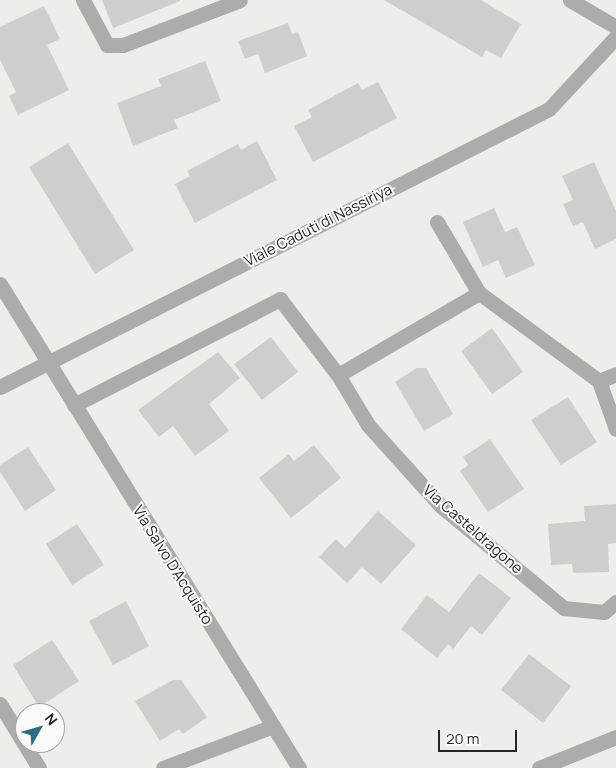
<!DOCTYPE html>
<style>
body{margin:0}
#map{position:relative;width:616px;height:768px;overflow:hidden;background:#efece9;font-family:Manrope,sans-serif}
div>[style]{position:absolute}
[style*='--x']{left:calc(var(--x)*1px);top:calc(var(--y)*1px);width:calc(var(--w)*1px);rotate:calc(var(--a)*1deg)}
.building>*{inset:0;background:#d0cdcf}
.minor>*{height:15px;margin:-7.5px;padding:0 7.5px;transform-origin:7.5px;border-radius:7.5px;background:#adabab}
span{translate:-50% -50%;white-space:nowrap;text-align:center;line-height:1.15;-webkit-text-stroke:4px #fdf9f7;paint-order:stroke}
.street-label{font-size:15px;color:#272625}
.north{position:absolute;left:15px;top:703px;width:50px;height:50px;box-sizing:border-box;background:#fdf9f7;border:1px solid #a7a5a3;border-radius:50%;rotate:52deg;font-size:14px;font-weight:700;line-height:20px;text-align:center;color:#272625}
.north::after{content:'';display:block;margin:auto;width:18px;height:22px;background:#2c6d80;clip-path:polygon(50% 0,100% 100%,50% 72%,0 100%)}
.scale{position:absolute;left:438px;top:730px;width:79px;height:22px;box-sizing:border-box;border:2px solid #272625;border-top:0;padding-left:6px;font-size:15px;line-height:18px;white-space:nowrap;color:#272625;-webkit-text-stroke:4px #fdf9f7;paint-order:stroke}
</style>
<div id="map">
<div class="building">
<i style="clip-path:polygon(102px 0,180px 0,180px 1px,113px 28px)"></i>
<i style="clip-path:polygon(384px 0,481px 0,521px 24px,501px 58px,486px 50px,482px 57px)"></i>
<i style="clip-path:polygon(44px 6px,60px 39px,47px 45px,69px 90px,18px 115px,9px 96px,16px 92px,0 60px,0 27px)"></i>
<i style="clip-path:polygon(288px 23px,292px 34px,298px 32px,307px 56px,265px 73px,258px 54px,245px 59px,238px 41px)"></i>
<i style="clip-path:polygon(205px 61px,221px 101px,174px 120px,178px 128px,133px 146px,117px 103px,161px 86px,158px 79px)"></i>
<i style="clip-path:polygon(378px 82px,397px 118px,313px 162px,294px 126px,312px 117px,308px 110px,358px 83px,362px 90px)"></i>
<i style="clip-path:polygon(257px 141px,277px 180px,195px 223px,175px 184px,190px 176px,187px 171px,238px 144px,241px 150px)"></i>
<i style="clip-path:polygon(68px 143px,134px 250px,95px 274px,29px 167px)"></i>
<i style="clip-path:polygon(594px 162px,616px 211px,616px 239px,595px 249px,583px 222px,573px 226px,563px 204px,573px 200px,562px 176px)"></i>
<i style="clip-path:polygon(494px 208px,505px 232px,517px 227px,535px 265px,506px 278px,498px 260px,483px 267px,463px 222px)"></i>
<i style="clip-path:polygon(492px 328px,523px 372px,492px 394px,461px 351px)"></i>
<i style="clip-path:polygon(271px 337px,298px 372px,262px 400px,234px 364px)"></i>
<i style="clip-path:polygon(218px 352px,240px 378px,209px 404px,229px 431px,195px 456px,173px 426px,159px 437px,138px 410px)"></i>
<i style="clip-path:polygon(417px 368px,426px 368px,453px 414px,424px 431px,395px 382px)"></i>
<i style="clip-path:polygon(568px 397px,597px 442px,561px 465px,531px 420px)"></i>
<i style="clip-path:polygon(490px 439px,524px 489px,488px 512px,460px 471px,468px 465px,463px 457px)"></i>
<i style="clip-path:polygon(314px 445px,341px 478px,291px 518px,259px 478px,289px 454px,294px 461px)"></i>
<i style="clip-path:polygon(28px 447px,56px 490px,25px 511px,0 472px,0 465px)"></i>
<i style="clip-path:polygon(616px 504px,616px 543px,608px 544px,609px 572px,573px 573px,572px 564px,551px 565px,548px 524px,585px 521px,584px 506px)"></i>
<i style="clip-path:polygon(378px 511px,416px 545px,381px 584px,362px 567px,347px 583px,319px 557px,336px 539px,345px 548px)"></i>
<i style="clip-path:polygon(77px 524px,104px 565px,72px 585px,46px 544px)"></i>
<i style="clip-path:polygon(479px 573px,511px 598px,482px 635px,471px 626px,453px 649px,448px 644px,437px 658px,401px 629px,427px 595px,449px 612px)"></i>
<i style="clip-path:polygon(126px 601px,149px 646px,113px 665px,89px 621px)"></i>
<i style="clip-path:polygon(52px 640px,79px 681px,39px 707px,13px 665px)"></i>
<i style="clip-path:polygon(529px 654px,571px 686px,543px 723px,501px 690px)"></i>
<i style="clip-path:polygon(173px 680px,181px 680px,207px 717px,183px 734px,179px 729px,160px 741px,135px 701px)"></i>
</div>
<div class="minor">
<i style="--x:83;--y:0;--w:51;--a:61.9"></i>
<i style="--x:107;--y:45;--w:16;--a:0"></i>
<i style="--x:123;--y:45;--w:125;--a:-21"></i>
<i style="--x:570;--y:0;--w:53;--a:30.4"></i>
<i style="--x:437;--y:222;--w:82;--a:59.4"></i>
<i style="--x:0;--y:284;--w:569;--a:58.29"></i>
<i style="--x:599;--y:381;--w:18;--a:-22"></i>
<i style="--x:0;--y:387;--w:615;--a:-26.86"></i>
<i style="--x:549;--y:109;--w:98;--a:-47.1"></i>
<i style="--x:74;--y:405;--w:232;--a:-27.2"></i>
<i style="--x:280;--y:299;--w:96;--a:52.7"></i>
<i style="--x:616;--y:429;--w:51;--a:-109.5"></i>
<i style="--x:599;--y:381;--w:149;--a:-143.7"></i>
<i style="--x:479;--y:293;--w:163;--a:149.8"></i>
<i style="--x:338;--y:375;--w:58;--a:59"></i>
<i style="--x:368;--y:425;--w:109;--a:48"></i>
<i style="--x:441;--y:506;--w:160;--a:39.7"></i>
<i style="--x:564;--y:608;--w:40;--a:5.7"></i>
<i style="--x:604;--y:612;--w:16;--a:-40"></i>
<i style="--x:0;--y:704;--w:75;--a:58.6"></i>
<i style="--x:163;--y:768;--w:118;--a:-20.9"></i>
<i style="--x:539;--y:768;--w:83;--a:-21.9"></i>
</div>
<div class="street-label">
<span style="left:318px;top:225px;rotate:-27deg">Viale Caduti di Nassiriya</span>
<span style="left:473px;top:529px;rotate:41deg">Via Casteldragone</span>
<span style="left:173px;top:565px;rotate:58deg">Via Salvo D'Acquisto</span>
</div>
<div class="north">N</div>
<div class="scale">20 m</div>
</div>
